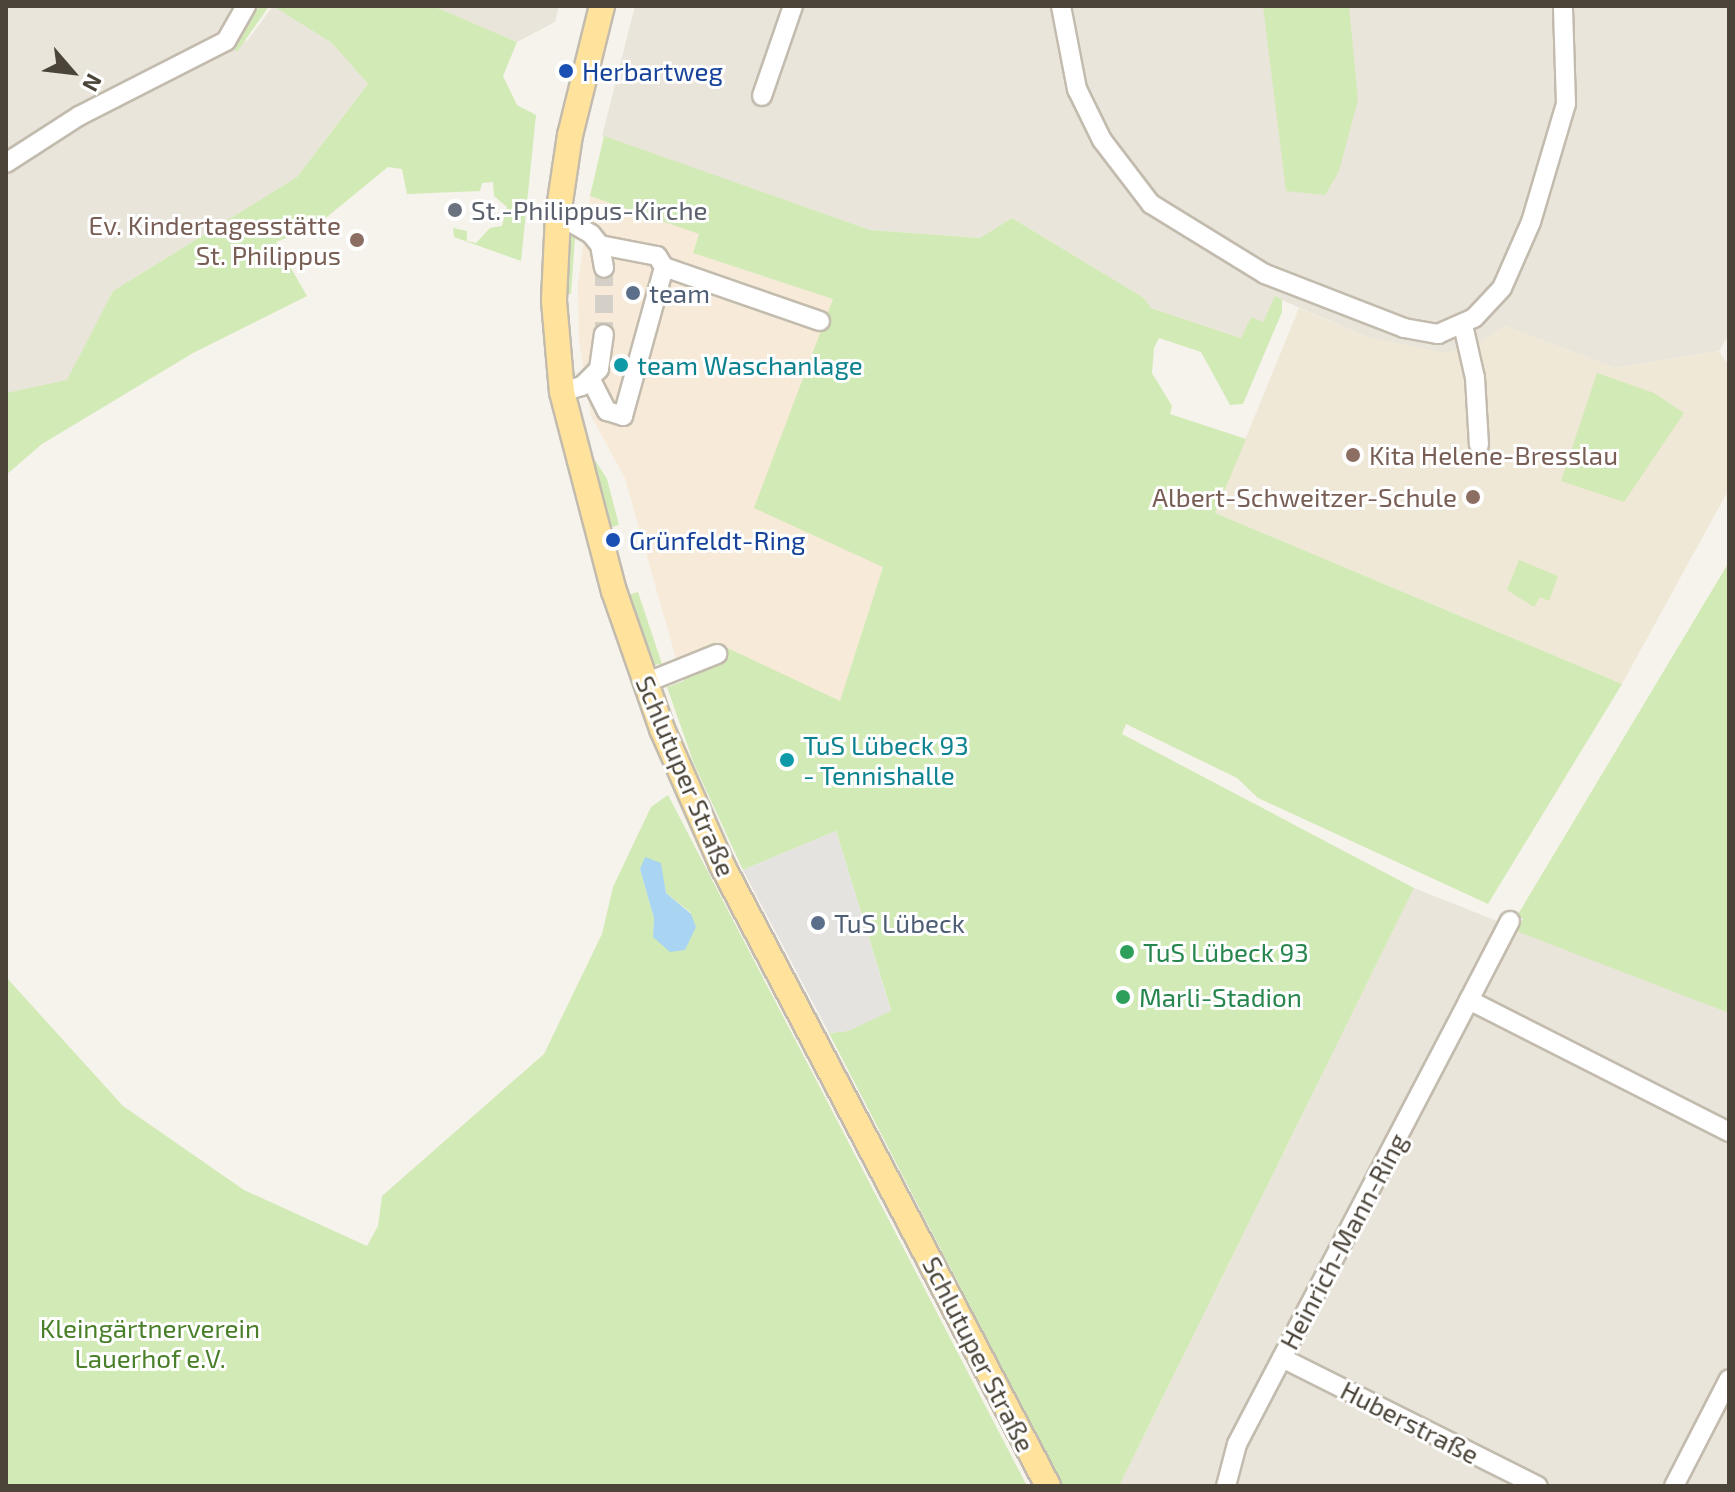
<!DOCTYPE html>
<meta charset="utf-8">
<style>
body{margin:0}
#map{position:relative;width:1735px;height:1492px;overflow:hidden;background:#f6f3ec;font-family:"Exo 2",sans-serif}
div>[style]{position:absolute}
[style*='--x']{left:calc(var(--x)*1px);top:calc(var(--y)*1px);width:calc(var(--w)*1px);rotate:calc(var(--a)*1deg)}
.residential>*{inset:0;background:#eae5da}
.commercial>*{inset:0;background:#f7ead8}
.education>*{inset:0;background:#efe8d6}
.green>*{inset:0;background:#d2eab5}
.parking>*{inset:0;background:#e5e3e0}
.water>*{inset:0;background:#a9d4f2}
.minor-tunnel>*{height:18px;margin-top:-9px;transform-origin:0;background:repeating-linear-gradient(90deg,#d4d0c8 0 18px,transparent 0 27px)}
.roads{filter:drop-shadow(2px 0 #c2bbae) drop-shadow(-2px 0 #c2bbae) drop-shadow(0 2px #c2bbae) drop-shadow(0 -2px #c2bbae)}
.minor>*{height:18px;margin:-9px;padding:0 9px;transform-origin:9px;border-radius:9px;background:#fff}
.major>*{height:24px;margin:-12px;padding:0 12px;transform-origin:12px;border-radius:12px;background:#ffe39c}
.dots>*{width:22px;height:22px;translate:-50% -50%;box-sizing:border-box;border:4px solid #fff;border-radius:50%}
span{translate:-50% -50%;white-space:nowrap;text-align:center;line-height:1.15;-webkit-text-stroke:6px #fff;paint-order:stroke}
.transit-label{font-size:26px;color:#164399}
.left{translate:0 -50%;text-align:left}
.worship-label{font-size:26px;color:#5b616d}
.education-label{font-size:26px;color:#785e54}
.right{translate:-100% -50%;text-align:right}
.service-label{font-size:26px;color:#4e5e75}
.culture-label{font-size:26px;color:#0d838f}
.street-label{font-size:26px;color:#4b4439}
.leisure-label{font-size:26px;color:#27864d}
.park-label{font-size:26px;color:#4a7f2a}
.frame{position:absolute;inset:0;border:8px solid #4b4439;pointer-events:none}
.north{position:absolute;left:32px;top:32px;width:80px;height:80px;-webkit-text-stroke:6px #fff;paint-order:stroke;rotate:118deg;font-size:22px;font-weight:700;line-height:32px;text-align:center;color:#4b4439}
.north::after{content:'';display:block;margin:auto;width:28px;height:36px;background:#4b4439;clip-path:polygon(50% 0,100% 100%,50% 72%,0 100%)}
</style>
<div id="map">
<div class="residential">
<i style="clip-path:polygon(6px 6px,259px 6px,234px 46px,248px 40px,273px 6px,332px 43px,368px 84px,297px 177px,113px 291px,67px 381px,6px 393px)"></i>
<i style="clip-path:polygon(433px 6px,559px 6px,555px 22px,517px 42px)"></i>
<i style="clip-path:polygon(635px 6px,1729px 6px,1729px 334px,1719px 351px,1615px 368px,1505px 326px,1480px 342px,1446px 353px,1408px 348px,1367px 337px,1275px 297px,1263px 322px,1242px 338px,1151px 308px,1144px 298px,1012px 218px,980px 238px,870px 230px,602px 136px)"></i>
<i style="clip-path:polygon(1414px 888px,1729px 1013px,1729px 1486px,1119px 1486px)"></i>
</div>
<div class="commercial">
<i style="clip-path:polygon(590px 196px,699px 234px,693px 253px,834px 299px,816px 347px,883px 567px,840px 702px,715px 642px,676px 659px,625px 478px,591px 416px,579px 340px,578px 284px)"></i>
</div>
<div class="education">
<i style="clip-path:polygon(1299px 308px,1367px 337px,1446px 353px,1480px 342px,1505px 326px,1615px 368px,1719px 351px,1729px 367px,1729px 489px,1622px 684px,1215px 513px)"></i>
</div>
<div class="green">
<i style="clip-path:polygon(259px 6px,269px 6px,237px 52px,234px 47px)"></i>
<i style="clip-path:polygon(273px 6px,433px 6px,517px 42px,503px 76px,517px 105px,536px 115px,521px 261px,454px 237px,453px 228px,467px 231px,467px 241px,476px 243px,490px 228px,502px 226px,507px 207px,494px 196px,493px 182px,482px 183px,480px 191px,407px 194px,402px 169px,388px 167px,317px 225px,276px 242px,307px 296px,193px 353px,42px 444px,6px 475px,6px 393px,67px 380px,113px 291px,297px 177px,368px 84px,332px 43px)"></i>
<i style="clip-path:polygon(1263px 6px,1349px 6px,1358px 100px,1339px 171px,1325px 195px,1286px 191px)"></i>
<i style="clip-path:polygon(604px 136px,870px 230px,980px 238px,1012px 218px,1144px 298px,1151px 308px,1241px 338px,1251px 317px,1263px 322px,1275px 296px,1282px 299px,1282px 312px,1243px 404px,1230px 405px,1201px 352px,1159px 338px,1154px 348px,1152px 373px,1172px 406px,1170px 414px,1246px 439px,1215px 513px,1622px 684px,1488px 904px,1258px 798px,1237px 778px,1126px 724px,1122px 734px,1414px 888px,1119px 1486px,1063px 1486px,829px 1033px,848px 1031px,891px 1010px,836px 831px,743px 870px,694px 764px,667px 687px,684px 681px,676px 659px,715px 642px,840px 701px,883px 567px,754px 508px,833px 299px,693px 253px,699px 234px,590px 196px)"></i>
<i style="clip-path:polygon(568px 235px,575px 237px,571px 294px,563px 293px)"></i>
<i style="clip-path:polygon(1597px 373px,1654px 393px,1684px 413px,1624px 502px,1561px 481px)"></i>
<i style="clip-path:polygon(595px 460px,607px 479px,619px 525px,605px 529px,589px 466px)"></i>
<i style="clip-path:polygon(1519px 560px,1558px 576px,1549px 601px,1540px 597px,1534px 607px,1507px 590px)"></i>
<i style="clip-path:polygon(1729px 562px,1729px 1013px,1516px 931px,1523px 919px,1517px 916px)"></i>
<i style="clip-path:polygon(638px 592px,662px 664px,652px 665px,624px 596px)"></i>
<i style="clip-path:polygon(evenodd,668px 795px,1027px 1486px,6px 1486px,6px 977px,123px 1106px,244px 1190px,367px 1246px,378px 1226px,382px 1196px,544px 1054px,602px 934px,613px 887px,651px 807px,668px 795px,660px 863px,666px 893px,691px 913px,653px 937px,654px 918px,640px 869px,660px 863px)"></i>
</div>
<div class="parking">
<i style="clip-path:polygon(836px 831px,891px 1011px,848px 1031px,829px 1033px,743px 870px)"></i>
</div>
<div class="water">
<i style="clip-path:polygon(645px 857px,661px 863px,666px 893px,691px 914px,696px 927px,685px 950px,670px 952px,653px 937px,654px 918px,640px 869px)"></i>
</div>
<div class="minor-tunnel">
<i style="--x:604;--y:268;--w:66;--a:90"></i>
</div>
<div class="roads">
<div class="minor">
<i style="--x:1061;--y:6;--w:85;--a:79.1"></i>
<i style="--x:1077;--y:89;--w:57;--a:63.9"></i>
<i style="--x:1102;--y:140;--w:81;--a:52.6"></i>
<i style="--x:1151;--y:204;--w:134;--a:31.6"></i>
<i style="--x:1265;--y:274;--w:149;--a:21.2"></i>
<i style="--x:1404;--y:328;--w:35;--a:10"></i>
<i style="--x:1438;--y:334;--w:39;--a:-24"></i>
<i style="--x:1474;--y:318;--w:41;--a:-47"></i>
<i style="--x:1502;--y:288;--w:72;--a:-66.3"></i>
<i style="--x:1531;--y:222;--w:123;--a:-73.5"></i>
<i style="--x:1566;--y:104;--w:98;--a:-91.8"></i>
<i style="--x:762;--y:96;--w:95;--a:-71"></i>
<i style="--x:6;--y:163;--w:87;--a:-32.8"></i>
<i style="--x:79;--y:116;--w:165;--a:-27"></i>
<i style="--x:226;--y:41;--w:40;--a:-60.3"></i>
<i style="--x:558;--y:215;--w:38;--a:30"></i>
<i style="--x:591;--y:234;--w:14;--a:51"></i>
<i style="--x:600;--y:245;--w:23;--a:80"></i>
<i style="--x:664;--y:267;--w:165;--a:19.1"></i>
<i style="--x:1463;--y:325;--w:54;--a:77.2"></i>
<i style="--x:1475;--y:378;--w:67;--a:86.6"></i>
<i style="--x:591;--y:380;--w:35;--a:63"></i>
<i style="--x:607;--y:411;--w:17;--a:17"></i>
<i style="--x:623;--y:416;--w:155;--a:-74.6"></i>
<i style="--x:664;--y:267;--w:13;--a:-122"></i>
<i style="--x:657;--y:256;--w:58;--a:-169.1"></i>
<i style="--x:562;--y:392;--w:21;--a:-17"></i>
<i style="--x:582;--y:386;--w:24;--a:-45"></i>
<i style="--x:599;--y:369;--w:35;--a:-82"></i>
<i style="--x:645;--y:683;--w:78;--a:-21.9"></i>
<i style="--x:1469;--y:1000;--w:89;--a:-62.6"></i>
<i style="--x:1282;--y:1358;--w:286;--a:26.6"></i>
<i style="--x:1226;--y:1486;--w:43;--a:-75.3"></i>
<i style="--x:1237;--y:1444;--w:501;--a:-62.41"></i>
<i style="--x:1469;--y:1000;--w:292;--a:26.9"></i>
<i style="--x:1674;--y:1486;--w:120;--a:-62.8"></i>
</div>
<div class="major">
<i style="--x:602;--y:6;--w:133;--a:103.9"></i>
<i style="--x:570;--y:135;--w:81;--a:98.5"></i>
<i style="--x:558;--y:215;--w:86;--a:92.7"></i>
<i style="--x:554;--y:301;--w:91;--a:85"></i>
<i style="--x:562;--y:392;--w:206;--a:75.4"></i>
<i style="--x:614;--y:591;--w:146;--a:70.8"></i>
<i style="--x:662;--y:729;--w:149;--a:66.2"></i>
<i style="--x:722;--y:865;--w:701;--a:62.3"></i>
</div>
</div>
<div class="dots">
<i style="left:566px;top:71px;background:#1a4fb4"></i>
<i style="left:455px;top:210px;background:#6b7280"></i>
<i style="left:357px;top:240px;background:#8d6e63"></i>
<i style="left:633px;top:293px;background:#5c6f8a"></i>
<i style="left:621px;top:365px;background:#0f9aa8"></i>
<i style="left:1353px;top:455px;background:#8d6e63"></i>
<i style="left:1473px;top:497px;background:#8d6e63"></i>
<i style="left:613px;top:540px;background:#1a4fb4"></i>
<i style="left:787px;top:760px;background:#0f9aa8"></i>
<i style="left:818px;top:923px;background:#5c6f8a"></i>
<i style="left:1127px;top:952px;background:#2e9e5b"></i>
<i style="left:1123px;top:997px;background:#2e9e5b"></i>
</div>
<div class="transit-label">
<span class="left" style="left:582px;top:71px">Herbartweg</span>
<span class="left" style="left:629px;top:540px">Grünfeldt-Ring</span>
</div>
<div class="worship-label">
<span class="left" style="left:471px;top:210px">St.-Philippus-Kirche</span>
</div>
<div class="education-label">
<span class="right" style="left:341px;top:240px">Ev. Kindertagesstätte<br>St. Philippus</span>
<span class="left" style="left:1369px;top:455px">Kita Helene-Bresslau</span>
<span class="right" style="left:1457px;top:497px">Albert-Schweitzer-Schule</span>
</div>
<div class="service-label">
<span class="left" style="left:649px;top:293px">team</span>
<span class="left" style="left:834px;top:923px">TuS Lübeck</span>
</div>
<div class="culture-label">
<span class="left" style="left:637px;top:365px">team Waschanlage</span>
<span class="left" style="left:803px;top:760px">TuS Lübeck 93<br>- Tennishalle</span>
</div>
<div class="street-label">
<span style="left:686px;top:776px;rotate:67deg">Schlutuper Straße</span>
<span style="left:1343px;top:1241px;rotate:-62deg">Heinrich-Mann-Ring</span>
<span style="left:979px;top:1354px;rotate:63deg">Schlutuper Straße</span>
<span style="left:1410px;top:1422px;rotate:27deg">Huberstraße</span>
</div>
<div class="leisure-label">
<span class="left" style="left:1143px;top:952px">TuS Lübeck 93</span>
<span class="left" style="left:1139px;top:997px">Marli-Stadion</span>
</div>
<div class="park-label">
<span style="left:150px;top:1343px">Kleingärtnerverein<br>Lauerhof e.V.</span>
</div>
<div class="frame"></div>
<div class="north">N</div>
</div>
